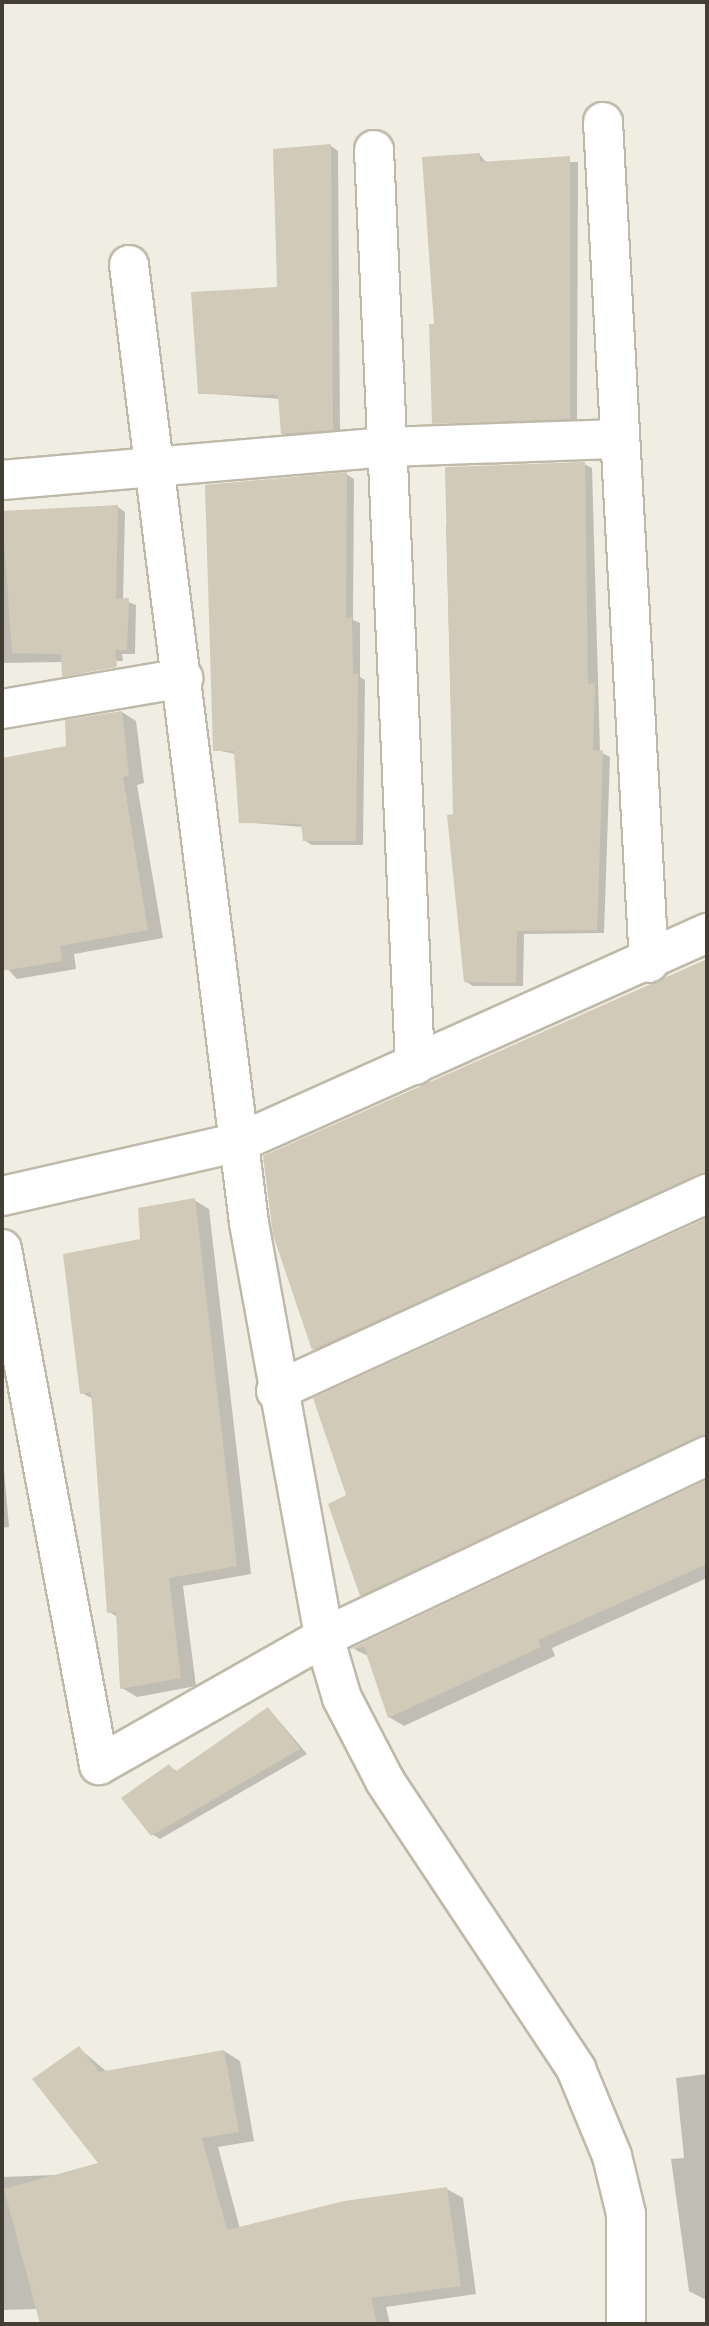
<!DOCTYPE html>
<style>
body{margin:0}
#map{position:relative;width:709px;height:2326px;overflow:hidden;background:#f0eee2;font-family:"Fira Sans Condensed",sans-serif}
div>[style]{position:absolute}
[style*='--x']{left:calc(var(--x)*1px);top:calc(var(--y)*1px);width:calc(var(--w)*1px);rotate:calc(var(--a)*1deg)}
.shadow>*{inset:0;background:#0003}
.building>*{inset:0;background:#d1cab8}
.roads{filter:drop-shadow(2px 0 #beb9a9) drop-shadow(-2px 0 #beb9a9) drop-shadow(0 2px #beb9a9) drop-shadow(0 -2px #beb9a9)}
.street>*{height:38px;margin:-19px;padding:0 19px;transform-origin:19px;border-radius:19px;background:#fff}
span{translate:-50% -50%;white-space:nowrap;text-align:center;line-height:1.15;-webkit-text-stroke:6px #fff;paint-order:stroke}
.frame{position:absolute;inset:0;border:4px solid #423e33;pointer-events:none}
</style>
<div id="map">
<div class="shadow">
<i style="clip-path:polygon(331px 146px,338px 151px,340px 433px,291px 438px,283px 433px,280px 399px,199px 393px,279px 289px)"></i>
<i style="clip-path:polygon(479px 154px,487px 163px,578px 162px,577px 422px,434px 423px,436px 326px)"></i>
<i style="clip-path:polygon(584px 464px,592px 468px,600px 752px,610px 757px,604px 933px,524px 934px,523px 986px,473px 986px,465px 981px,454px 816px,446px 525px)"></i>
<i style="clip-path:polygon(346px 474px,354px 479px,353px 620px,360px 623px,360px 677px,365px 680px,363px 845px,312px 845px,304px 840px,303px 827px,241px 822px,236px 754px,215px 750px)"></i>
<i style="clip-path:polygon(118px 507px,125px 512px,123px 600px,136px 605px,135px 654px,122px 654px,123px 661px,2px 663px,2px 518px)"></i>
<i style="clip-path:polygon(122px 712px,136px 721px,144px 783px,137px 785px,163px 938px,74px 954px,76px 969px,17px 979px,2px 963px,2px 760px,68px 748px)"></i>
<i style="clip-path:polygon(707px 961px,707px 1185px,329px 1358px,314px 1349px,265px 1157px)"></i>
<i style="clip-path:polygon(194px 1200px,209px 1209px,251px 1574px,183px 1586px,196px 1686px,137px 1697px,122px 1688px,118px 1617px,109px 1612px,93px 1399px,82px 1393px,142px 1241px)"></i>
<i style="clip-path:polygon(707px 1220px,707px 1447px,377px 1603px,362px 1594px,348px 1496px,315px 1399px)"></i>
<i style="clip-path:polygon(2px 1447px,9px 1527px,2px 1528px)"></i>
<i style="clip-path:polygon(707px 1482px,707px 1578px,552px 1648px,555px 1656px,404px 1726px,389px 1717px,368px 1656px,354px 1649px)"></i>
<i style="clip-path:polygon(269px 1709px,307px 1754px,160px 1839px,152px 1834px,169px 1766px,178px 1772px)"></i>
<i style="clip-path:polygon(79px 2048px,107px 2072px,224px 2051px,240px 2061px,254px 2141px,218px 2147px,240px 2229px,447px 2189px,463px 2198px,476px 2294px,386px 2307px,390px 2324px,42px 2324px,38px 2309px,2px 2310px,2px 2177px,108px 2173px)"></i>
<i style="clip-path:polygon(707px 2074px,707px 2299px,704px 2299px,689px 2291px,671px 2159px,684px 2158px,676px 2078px)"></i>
</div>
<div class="building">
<i style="clip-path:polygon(331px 144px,333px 430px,281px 434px,278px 395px,198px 394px,191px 292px,277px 287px,273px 149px)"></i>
<i style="clip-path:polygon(480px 153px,480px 162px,570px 156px,570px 419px,432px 424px,429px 324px,434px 324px,422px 157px)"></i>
<i style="clip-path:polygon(585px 462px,588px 684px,595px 683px,593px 751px,603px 750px,597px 930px,517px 931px,516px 983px,464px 982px,447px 815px,453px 814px,445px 467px)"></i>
<i style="clip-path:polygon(347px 472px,346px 618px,352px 617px,353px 674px,358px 674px,356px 841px,303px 841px,301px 824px,239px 823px,234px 751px,213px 751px,205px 485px)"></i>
<i style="clip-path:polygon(118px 505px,116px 599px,129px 598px,127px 650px,115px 650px,117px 667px,62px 677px,61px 654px,12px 653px,2px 511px)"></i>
<i style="clip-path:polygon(122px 711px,129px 776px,123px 777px,148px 930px,60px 946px,62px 961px,2px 971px,2px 758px,66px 746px,65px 720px)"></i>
<i style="clip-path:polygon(707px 959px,707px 1172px,312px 1350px,273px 1235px,263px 1156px)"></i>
<i style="clip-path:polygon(195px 1198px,237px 1566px,169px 1578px,181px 1678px,120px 1689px,116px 1612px,107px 1613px,91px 1392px,80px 1394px,63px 1254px,140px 1239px,138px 1208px)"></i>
<i style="clip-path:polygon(707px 1218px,707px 1434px,360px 1596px,328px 1504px,346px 1495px,313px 1398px)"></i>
<i style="clip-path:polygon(707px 1480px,707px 1564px,538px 1640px,541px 1647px,388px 1718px,364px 1647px,350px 1649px)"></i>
<i style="clip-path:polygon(268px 1707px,300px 1749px,151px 1836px,121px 1798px,169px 1764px,175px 1772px)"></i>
<i style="clip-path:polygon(79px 2046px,99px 2072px,224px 2050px,239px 2132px,202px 2138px,227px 2230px,344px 2201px,447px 2187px,461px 2286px,371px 2298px,377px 2324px,40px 2324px,4px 2189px,98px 2163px,32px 2079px)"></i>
</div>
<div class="roads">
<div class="street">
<i style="--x:603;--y:122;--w:842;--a:86.87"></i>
<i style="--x:374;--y:150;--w:916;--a:87.43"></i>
<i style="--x:129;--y:265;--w:965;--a:82.86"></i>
<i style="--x:249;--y:1223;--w:421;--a:79.7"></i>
<i style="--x:324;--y:1637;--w:64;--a:73.6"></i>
<i style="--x:342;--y:1698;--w:93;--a:62.6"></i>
<i style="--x:385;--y:1781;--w:346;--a:56.4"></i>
<i style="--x:576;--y:2069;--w:94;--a:67.5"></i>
<i style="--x:612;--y:2156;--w:60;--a:76.4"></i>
<i style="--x:626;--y:2214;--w:110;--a:90"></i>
<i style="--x:2;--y:480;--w:386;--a:-4.9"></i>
<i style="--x:387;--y:447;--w:233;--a:-2"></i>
<i style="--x:2;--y:709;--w:184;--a:-9.7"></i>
<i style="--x:2;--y:1196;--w:244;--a:-12.8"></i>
<i style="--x:240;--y:1142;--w:512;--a:-24.11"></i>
<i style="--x:2;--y:1249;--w:525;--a:79.35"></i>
<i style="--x:99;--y:1765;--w:259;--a:-29.6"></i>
<i style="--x:324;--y:1637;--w:424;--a:-25.3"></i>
<i style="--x:276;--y:1391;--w:474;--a:-24.6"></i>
</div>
</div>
<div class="frame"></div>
</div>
